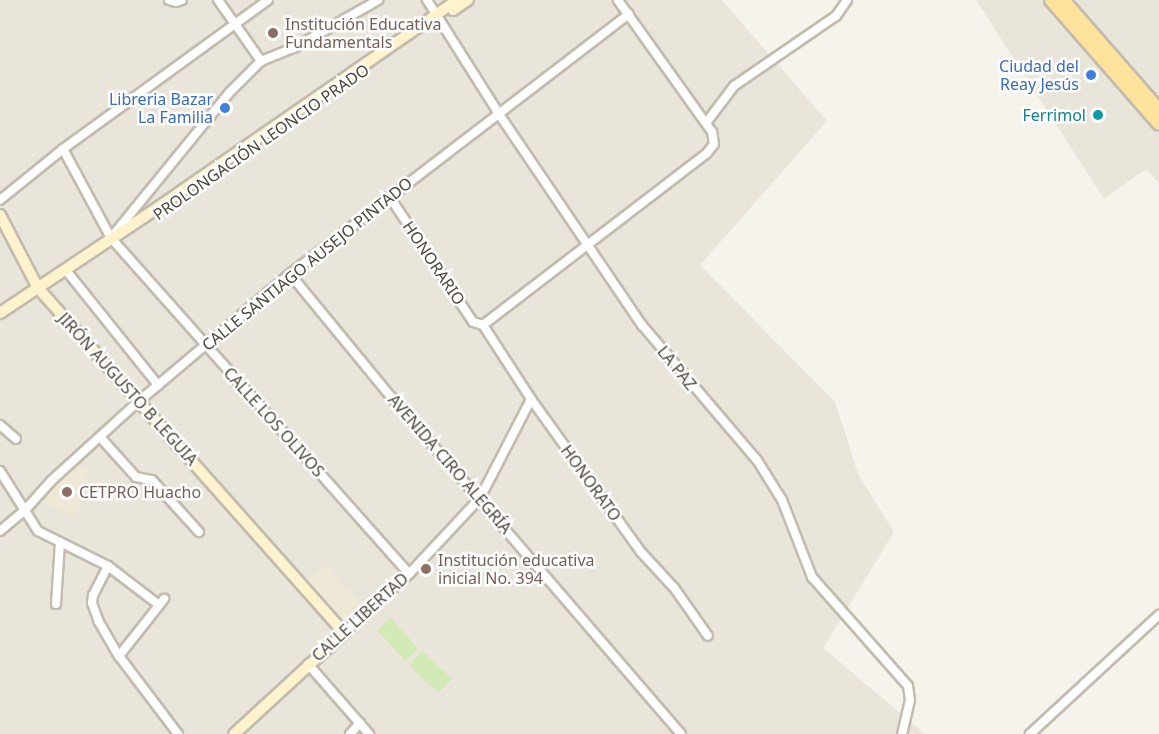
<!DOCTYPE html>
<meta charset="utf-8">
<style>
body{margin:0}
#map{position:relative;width:1159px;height:734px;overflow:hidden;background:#f6f3ec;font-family:"Noto Sans",sans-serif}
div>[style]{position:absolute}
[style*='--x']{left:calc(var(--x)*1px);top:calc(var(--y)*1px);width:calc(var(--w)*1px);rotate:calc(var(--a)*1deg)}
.residential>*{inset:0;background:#eae5da}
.education>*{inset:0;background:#efe8d6}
.green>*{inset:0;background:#d2eab5}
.roads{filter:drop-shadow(2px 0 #c2bbae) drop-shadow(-2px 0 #c2bbae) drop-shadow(0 2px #c2bbae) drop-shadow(0 -2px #c2bbae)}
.street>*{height:8px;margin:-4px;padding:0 4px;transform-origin:4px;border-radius:4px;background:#fff}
.secondary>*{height:10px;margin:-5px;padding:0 5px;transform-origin:5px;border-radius:5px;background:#fff3cd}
.primary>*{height:12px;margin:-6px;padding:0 6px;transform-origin:6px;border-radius:6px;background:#ffe39c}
.dots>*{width:16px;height:16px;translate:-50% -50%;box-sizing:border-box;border:3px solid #fff;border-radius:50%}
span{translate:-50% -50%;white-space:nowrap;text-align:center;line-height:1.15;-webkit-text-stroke:5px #fff;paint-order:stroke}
.education-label{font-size:16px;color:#785e54}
.left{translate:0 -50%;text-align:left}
.shop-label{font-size:16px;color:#366cbe}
.right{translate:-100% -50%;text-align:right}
.culture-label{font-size:16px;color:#0d838f}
.street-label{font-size:16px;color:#4b4439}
</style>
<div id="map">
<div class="residential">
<i style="clip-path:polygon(0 0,722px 0,827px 121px,700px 265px,835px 402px,858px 474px,894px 532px,823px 648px,925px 734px,0 734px)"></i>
<i style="clip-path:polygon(976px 0,1159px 0,1159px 183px,1146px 169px,1104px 199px)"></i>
</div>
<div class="education">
<i style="clip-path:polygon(78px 464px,89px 470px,84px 479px,91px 484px,74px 516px,38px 500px)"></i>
<i style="clip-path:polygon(326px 565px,362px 606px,344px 621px,308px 580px)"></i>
</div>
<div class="green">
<i style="clip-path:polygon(391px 618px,418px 649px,405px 661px,377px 630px)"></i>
<i style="clip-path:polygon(422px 651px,452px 679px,438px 693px,409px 665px)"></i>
</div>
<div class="roads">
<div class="street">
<i style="--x:169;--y:0;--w:7;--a:16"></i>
<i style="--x:176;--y:2;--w:6;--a:-18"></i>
<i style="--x:218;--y:0;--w:75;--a:54.8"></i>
<i style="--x:427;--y:0;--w:135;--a:57.7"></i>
<i style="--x:499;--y:114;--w:255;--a:55.9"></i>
<i style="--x:642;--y:325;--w:177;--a:49.6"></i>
<i style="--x:757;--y:460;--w:47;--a:58"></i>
<i style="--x:782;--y:500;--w:83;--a:68.7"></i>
<i style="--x:812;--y:577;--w:145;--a:48.6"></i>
<i style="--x:908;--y:686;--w:14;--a:82"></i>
<i style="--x:910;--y:700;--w:35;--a:103"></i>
<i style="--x:706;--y:123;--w:46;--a:-52.9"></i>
<i style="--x:734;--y:86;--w:124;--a:-34.5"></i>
<i style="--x:836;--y:16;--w:19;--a:-55"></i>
<i style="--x:63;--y:149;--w:101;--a:61.7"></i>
<i style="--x:111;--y:238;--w:449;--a:48.4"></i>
<i style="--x:389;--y:196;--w:151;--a:56.3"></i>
<i style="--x:473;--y:322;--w:10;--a:17"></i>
<i style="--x:0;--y:200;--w:81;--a:-39"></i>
<i style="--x:63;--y:149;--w:253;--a:-36"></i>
<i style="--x:114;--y:234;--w:183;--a:-50.8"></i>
<i style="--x:230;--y:92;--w:44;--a:-45"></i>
<i style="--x:261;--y:61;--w:35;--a:-22"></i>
<i style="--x:294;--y:48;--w:97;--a:-29.7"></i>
<i style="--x:65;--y:269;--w:149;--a:51.3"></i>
<i style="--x:290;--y:274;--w:161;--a:50.6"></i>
<i style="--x:392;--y:398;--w:443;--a:49.3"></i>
<i style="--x:483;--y:325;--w:282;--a:-37.5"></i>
<i style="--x:707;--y:153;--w:11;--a:-52"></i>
<i style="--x:714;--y:144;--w:12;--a:-99"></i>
<i style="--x:712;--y:132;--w:162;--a:-125.5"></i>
<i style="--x:483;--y:325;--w:88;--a:57"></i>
<i style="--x:531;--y:399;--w:188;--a:54.3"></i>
<i style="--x:641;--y:552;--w:50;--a:47.4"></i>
<i style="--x:675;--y:589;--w:57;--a:54.9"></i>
<i style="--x:0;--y:425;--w:21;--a:41"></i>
<i style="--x:100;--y:437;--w:54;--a:48"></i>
<i style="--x:136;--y:477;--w:16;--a:11"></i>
<i style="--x:152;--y:480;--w:70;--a:47.9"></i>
<i style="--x:0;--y:471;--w:71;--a:57.7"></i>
<i style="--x:38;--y:531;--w:78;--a:26.6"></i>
<i style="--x:108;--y:566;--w:33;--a:117"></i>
<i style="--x:93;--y:595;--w:8;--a:97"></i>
<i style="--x:92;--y:603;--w:20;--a:70"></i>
<i style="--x:99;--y:622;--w:39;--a:60"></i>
<i style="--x:119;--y:656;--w:98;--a:52.9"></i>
<i style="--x:0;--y:531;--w:34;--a:-40"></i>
<i style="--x:26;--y:509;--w:38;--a:-48"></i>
<i style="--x:51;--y:481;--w:119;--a:-42.3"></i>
<i style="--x:139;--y:401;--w:197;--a:-40.1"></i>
<i style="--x:290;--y:274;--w:427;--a:-37.5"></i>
<i style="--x:108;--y:566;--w:64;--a:37.4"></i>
<i style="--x:56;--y:604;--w:62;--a:-86.3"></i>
<i style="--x:344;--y:633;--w:88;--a:-42.2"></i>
<i style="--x:409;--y:574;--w:104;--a:-46.9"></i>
<i style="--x:480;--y:498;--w:111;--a:-62.7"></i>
<i style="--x:119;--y:656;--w:73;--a:-51.7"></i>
<i style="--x:308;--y:664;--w:93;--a:48.9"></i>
<i style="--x:350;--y:734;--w:15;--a:-48"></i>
<i style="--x:1030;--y:734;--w:176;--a:-42.7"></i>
</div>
<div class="secondary">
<i style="--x:453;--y:10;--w:18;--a:-34"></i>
<i style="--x:0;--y:215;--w:82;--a:62.5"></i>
<i style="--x:38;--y:288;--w:461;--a:48.4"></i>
<i style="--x:344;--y:633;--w:149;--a:137.4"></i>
<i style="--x:0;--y:313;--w:173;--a:-33.7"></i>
<i style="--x:144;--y:217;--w:381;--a:-34.7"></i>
</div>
<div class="primary">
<i style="--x:1051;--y:0;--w:164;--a:48.9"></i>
<i style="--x:1063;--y:0;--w:146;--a:48.9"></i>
</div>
</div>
<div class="dots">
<i style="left:273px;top:33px;background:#8d6e63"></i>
<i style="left:1091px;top:75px;background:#3f7fe0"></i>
<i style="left:225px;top:108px;background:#3f7fe0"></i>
<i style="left:1098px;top:115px;background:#0f9aa8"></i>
<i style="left:67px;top:492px;background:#8d6e63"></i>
<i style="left:426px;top:569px;background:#8d6e63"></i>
</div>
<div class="education-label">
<span class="left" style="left:285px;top:33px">Institución Educativa<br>Fundamentals</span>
<span class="left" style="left:79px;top:492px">CETPRO Huacho</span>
<span class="left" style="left:438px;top:569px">Institución educativa<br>inicial No. 394</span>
</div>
<div class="shop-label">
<span class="right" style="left:1079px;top:75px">Ciudad del<br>Reay Jesús</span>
<span class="right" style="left:213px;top:108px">Libreria Bazar<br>La Familia</span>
</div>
<div class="culture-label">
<span class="right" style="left:1086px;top:115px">Ferrimol</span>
</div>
<div class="street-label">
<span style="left:261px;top:142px;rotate:-35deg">PROLONGACIÓN LEONCIO PRADO</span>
<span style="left:434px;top:263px;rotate:56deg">HONORARIO</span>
<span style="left:307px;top:264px;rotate:-39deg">CALLE SANTIAGO AUSEJO PINTADO</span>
<span style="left:677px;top:368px;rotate:51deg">LA PAZ</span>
<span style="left:128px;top:389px;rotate:48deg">JIRÓN AUGUSTO B LEGUIA</span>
<span style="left:274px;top:422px;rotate:48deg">CALLE LOS OLIVOS</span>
<span style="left:450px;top:464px;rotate:49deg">AVENIDA CIRO ALEGRÍA</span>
<span style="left:591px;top:483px;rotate:54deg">HONORATO</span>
<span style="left:360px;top:617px;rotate:-42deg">CALLE LIBERTAD</span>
</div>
</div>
